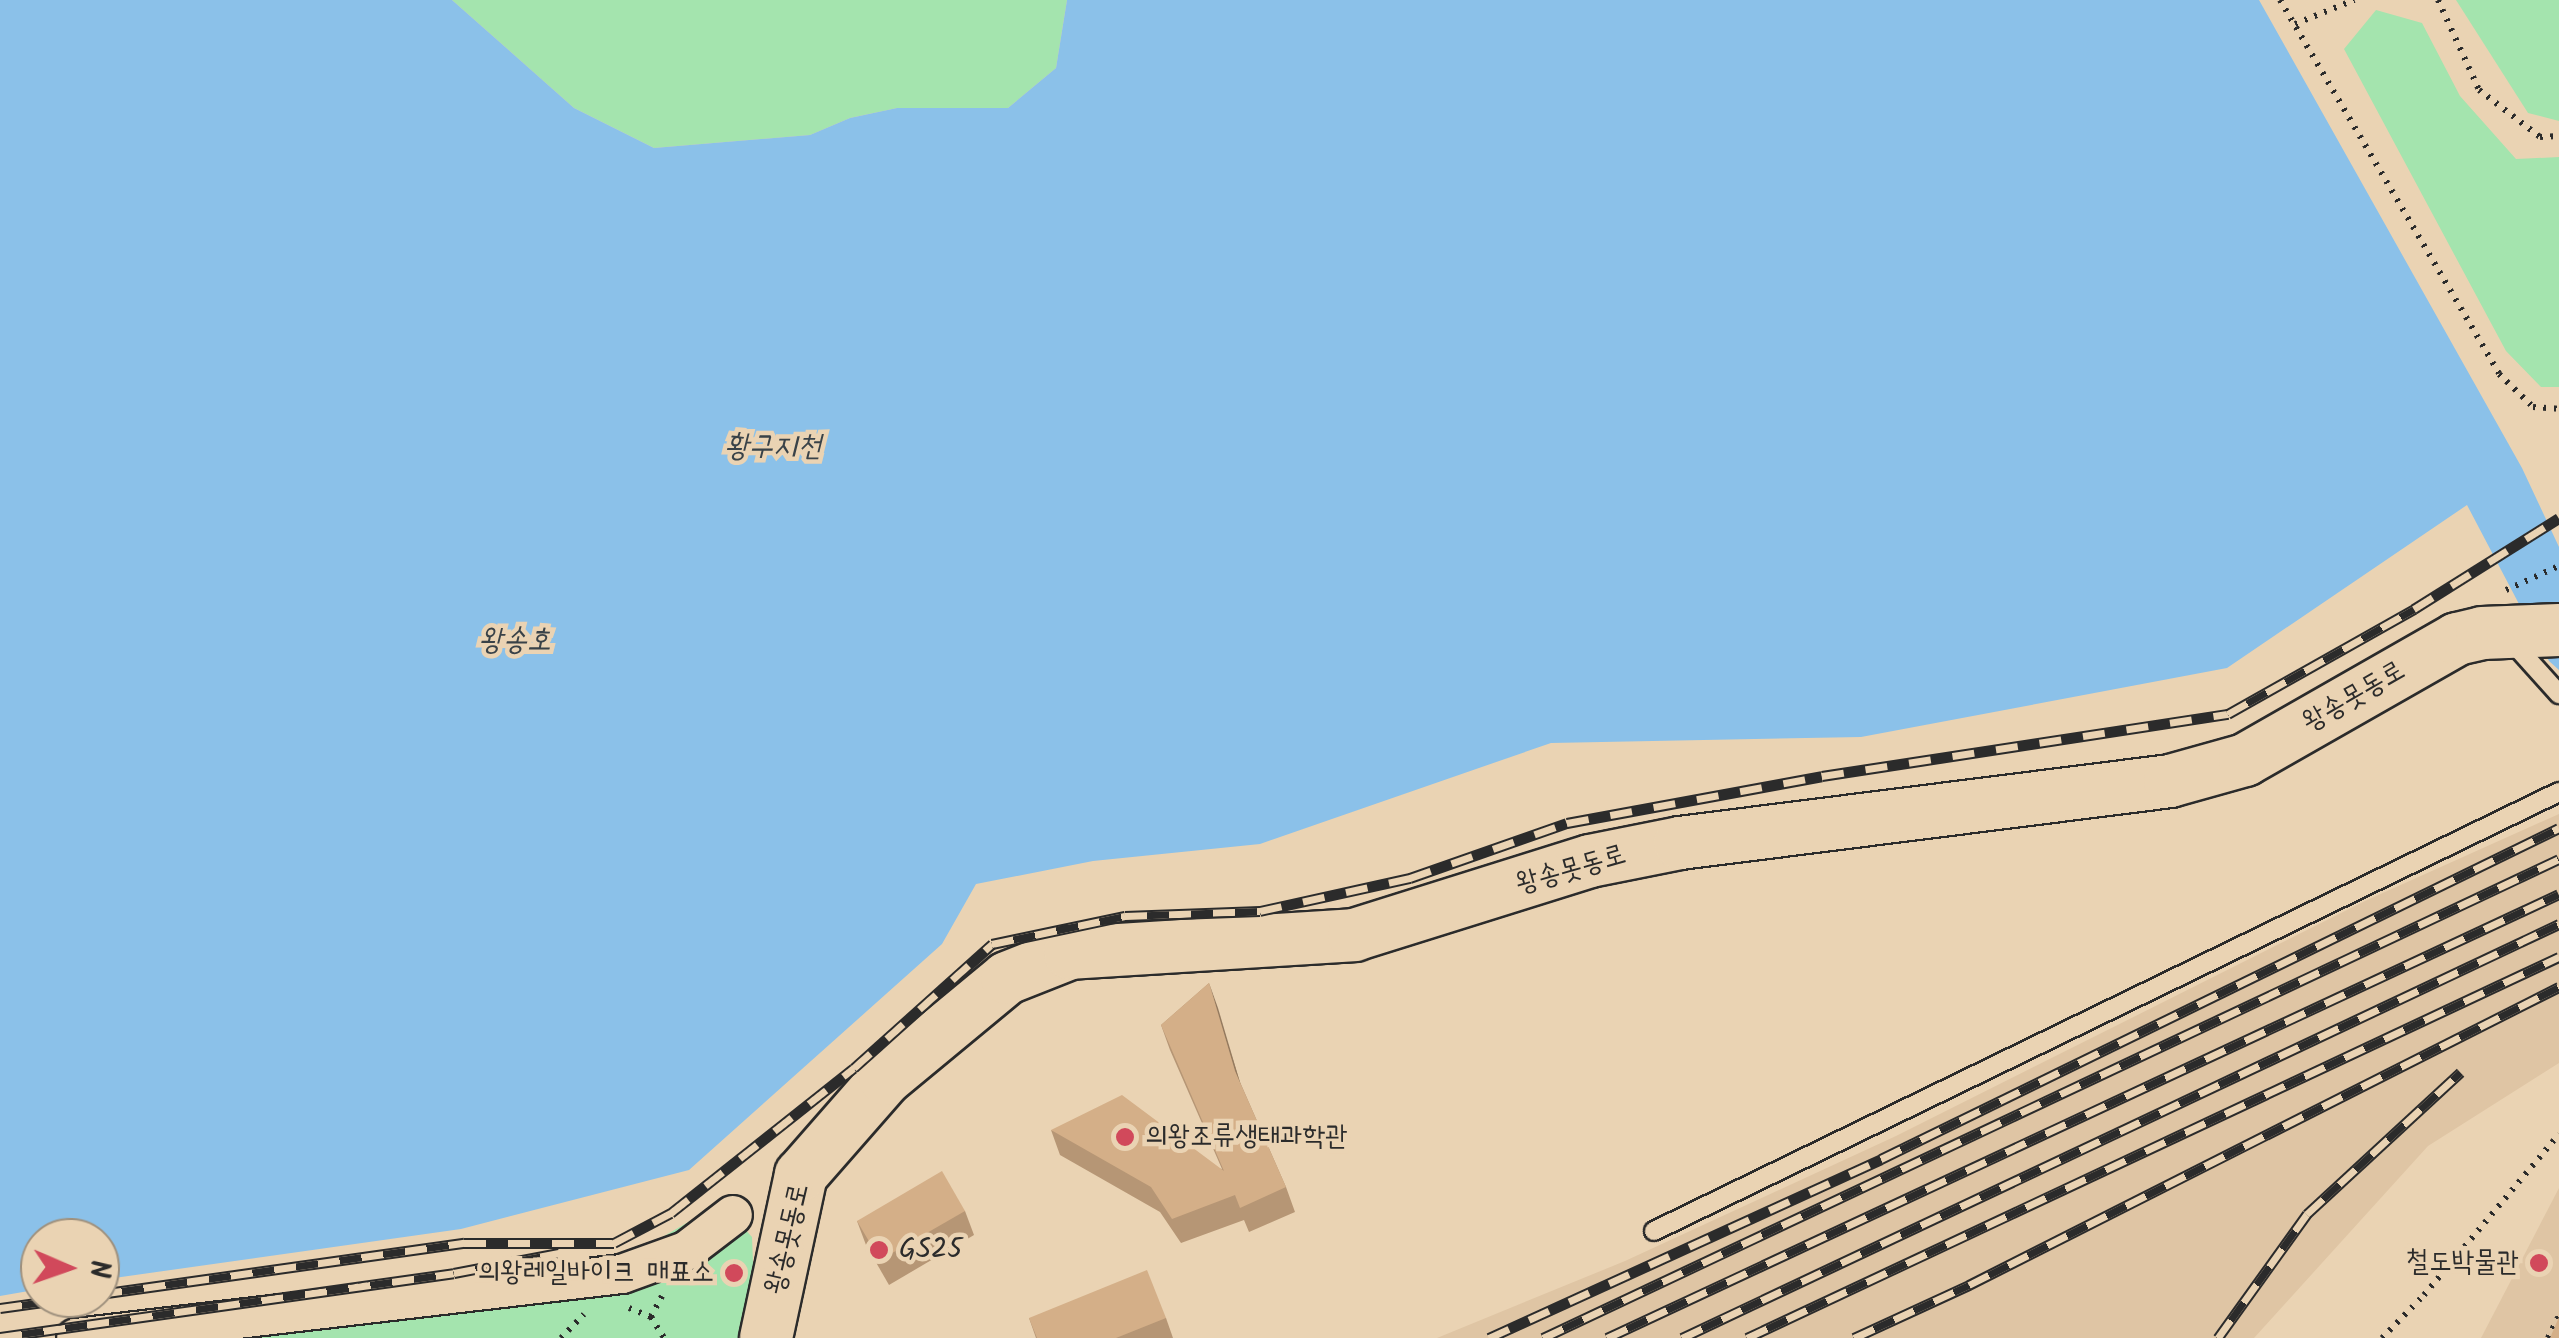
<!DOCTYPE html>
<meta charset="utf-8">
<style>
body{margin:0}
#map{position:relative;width:2559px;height:1338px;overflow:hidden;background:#ead3b3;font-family:Kalam,"Poor Story",sans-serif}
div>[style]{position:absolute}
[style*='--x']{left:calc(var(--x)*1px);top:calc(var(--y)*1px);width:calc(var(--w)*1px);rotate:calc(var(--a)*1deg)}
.built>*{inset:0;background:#dfc5a4}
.green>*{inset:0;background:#a4e4ae}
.water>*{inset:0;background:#8bc1e9}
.path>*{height:6px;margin-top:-3px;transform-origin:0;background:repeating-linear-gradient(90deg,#2b2b2b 0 2.5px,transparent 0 10.5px)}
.roads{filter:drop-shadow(2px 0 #2b2b2b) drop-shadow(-2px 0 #2b2b2b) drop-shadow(0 2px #2b2b2b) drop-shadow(0 -2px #2b2b2b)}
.lane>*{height:18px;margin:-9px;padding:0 9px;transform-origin:9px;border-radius:9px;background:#ead3b3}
.street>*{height:38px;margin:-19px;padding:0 19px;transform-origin:19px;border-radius:19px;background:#ead3b3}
.secondary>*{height:52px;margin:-26px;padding:0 26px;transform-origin:26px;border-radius:26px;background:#ead3b3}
.rail>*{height:11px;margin-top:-5.5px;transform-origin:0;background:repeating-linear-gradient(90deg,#ead3b3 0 22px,#2b2b2b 0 44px);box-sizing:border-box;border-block:2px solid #2b2b2b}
.wall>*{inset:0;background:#b69675}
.shaded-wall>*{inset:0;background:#947a5f}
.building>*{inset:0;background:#d4af88}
.dots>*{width:28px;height:28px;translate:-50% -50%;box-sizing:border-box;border:5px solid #ead3b3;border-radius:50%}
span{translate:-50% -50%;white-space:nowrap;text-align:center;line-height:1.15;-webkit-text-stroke:9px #ead3b3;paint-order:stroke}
.street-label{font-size:28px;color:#2b2b2b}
.poi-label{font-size:28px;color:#2b2b2b}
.left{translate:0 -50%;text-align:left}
.right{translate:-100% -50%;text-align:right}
.water-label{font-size:30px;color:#394248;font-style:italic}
.north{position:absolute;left:20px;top:1218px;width:100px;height:100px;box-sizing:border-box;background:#ead3b3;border:2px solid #9e907d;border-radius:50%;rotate:92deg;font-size:28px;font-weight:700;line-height:40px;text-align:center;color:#2b2b2b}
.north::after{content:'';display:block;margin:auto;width:35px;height:45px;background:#d1495b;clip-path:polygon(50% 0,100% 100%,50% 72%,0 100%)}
</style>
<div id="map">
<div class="built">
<i style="clip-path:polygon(2559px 814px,2559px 1063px,2428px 1146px,2254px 1338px,1437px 1338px,1625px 1261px,1896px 1136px,2365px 901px)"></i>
<i style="clip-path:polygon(2559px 1188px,2559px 1338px,2481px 1338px)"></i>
</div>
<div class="green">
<i style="clip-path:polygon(452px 0,1067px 0,1056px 68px,1008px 108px,897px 108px,850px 118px,810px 135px,654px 148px,574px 108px)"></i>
<i style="clip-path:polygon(2456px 0,2559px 0,2559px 121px,2528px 113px)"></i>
<i style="clip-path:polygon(2376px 10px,2422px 23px,2460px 96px,2516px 159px,2559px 157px,2559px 387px,2541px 387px,2506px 351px,2344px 49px)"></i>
<i style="clip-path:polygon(721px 1203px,752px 1237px,755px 1313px,749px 1338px,151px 1338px,640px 1250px)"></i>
</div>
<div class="water">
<i style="clip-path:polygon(0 0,452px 0,574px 108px,654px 148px,810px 135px,850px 118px,897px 108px,1008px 108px,1056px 68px,1067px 0,2259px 0,2522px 468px,2559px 547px,2559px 670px,2549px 661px,2467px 505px,2227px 668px,1861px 737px,1551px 743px,1260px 844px,1093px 861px,976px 884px,942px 944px,689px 1170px,461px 1229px,100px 1280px,100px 1238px,40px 1238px,40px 1289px,0 1296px)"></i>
</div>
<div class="path">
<i style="--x:2280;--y:0;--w:433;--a:59.6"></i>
<i style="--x:2499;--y:374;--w:47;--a:44.1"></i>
<i style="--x:2533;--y:407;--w:26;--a:4"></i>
<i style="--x:2438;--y:0;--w:99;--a:65.5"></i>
<i style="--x:2479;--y:90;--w:77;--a:37.6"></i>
<i style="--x:2540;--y:137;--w:19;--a:-3"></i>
<i style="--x:2295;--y:24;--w:64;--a:-22.1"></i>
<i style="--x:2506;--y:590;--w:58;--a:-24.4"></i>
<i style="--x:662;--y:1296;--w:24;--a:118"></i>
<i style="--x:651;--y:1317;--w:25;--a:58"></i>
<i style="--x:629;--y:1308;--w:24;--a:22"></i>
<i style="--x:561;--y:1338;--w:33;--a:-46"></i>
<i style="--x:2382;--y:1338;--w:60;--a:-45.7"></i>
<i style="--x:2424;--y:1295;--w:210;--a:-50"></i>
<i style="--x:2548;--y:1338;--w:25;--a:-64"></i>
</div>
<div class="roads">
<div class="lane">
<i style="--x:2513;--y:643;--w:69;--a:48"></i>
<i style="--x:1654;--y:1231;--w:1006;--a:-25.88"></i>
</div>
<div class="street">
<i style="--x:76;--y:1338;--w:550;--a:-6.69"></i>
<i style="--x:622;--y:1274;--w:68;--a:-19.8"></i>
<i style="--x:686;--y:1251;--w:59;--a:-37.5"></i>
</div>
<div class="secondary">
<i style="--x:766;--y:1338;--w:167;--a:-77.9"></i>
<i style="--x:801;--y:1175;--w:128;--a:-48.8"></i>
<i style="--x:885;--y:1079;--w:158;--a:-39.6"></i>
<i style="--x:1007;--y:978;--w:68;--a:-21.6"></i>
<i style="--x:1070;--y:953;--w:285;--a:-3.6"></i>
<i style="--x:1354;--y:935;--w:247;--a:-17.4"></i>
<i style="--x:1590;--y:861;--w:92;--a:-11.3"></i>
<i style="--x:1680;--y:843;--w:494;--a:-7.2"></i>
<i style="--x:2170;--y:781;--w:78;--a:-15.6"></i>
<i style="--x:2245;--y:760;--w:244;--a:-29.7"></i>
<i style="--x:2457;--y:639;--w:26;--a:-13"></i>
<i style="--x:2482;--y:633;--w:77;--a:-2.2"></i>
</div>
</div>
<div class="rail">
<i style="--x:100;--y:1294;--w:368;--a:-8"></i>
<i style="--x:464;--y:1243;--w:150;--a:0"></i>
<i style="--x:614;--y:1243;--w:64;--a:-27.8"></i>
<i style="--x:671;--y:1213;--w:233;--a:-38.4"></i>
<i style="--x:854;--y:1068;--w:186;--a:-41.9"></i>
<i style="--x:992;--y:944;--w:136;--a:-11.9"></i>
<i style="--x:1125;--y:916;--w:135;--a:-2.1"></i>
<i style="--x:1260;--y:911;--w:154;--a:-12.4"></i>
<i style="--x:1410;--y:878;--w:166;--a:-19.3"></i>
<i style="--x:1567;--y:823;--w:259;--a:-10.4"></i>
<i style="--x:1822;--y:776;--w:411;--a:-8.7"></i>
<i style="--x:2228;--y:714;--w:214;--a:-29.4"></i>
<i style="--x:2414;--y:609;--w:171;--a:-32.1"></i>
<i style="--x:0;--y:1308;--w:73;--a:-7.9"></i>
<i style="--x:0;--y:1337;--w:458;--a:-8"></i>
<i style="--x:454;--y:1273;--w:107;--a:-10.8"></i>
<i style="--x:1489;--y:1338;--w:431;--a:-24.5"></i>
<i style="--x:1881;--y:1159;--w:754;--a:-26.02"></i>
<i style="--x:1543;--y:1338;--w:1123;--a:-25.24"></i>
<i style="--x:1607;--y:1338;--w:1050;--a:-25"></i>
<i style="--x:1682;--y:1338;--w:970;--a:-25.27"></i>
<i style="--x:1747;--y:1338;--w:897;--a:-25.14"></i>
<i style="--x:1854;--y:1338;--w:127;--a:-24.7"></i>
<i style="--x:1969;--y:1285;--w:661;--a:-26.8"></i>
<i style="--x:2218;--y:1338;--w:153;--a:-54.3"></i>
<i style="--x:2307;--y:1214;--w:209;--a:-42.7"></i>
</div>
<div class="wall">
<i style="clip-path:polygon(1209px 983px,1240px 1082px,1286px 1187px,1295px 1212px,1249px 1232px,1244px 1220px,1181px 1243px,1160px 1212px,1060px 1155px,1051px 1130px,1222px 1169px,1170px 1050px,1161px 1025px)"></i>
<i style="clip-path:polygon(965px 1211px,974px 1235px,889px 1285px,866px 1245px,857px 1221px)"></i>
<i style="clip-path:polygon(1029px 1318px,1166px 1318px,1173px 1338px,1036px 1338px)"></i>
</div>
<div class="shaded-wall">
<i style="clip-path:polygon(1209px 983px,1218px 1008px,1244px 1096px,1235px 1071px)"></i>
</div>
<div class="building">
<i style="clip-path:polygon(1209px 983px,1235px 1071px,1286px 1187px,1240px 1208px,1235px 1195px,1172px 1219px,1151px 1187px,1051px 1130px,1122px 1095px,1224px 1171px,1161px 1025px)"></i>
<i style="clip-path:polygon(942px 1171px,965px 1211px,880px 1260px,857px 1221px)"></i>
<i style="clip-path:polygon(1147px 1270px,1166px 1318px,1116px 1338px,1037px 1338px,1029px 1318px)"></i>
<i style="clip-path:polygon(2559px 1317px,2559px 1338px,2550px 1338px)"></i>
</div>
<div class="dots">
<i style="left:1125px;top:1137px;background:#d1495b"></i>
<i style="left:879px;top:1250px;background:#d1495b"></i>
<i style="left:2539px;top:1263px;background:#d1495b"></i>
<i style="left:734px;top:1273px;background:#d1495b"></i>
</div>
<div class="street-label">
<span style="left:2354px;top:697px;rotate:-30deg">왕송못동로</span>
<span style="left:1571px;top:870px;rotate:-16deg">왕송못동로</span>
<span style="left:788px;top:1239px;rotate:-77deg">왕송못동로</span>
</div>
<div class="poi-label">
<span class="left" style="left:1145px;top:1137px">의왕조류생태과학관</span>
<span class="left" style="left:899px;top:1250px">GS25</span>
<span class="right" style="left:2519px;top:1263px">철도박물관</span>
<span class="right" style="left:714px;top:1273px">의왕레일바이크 매표소</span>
</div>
<div class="water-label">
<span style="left:773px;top:447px">황구지천</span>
<span style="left:515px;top:641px">왕송호</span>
</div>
<div class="north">N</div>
</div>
